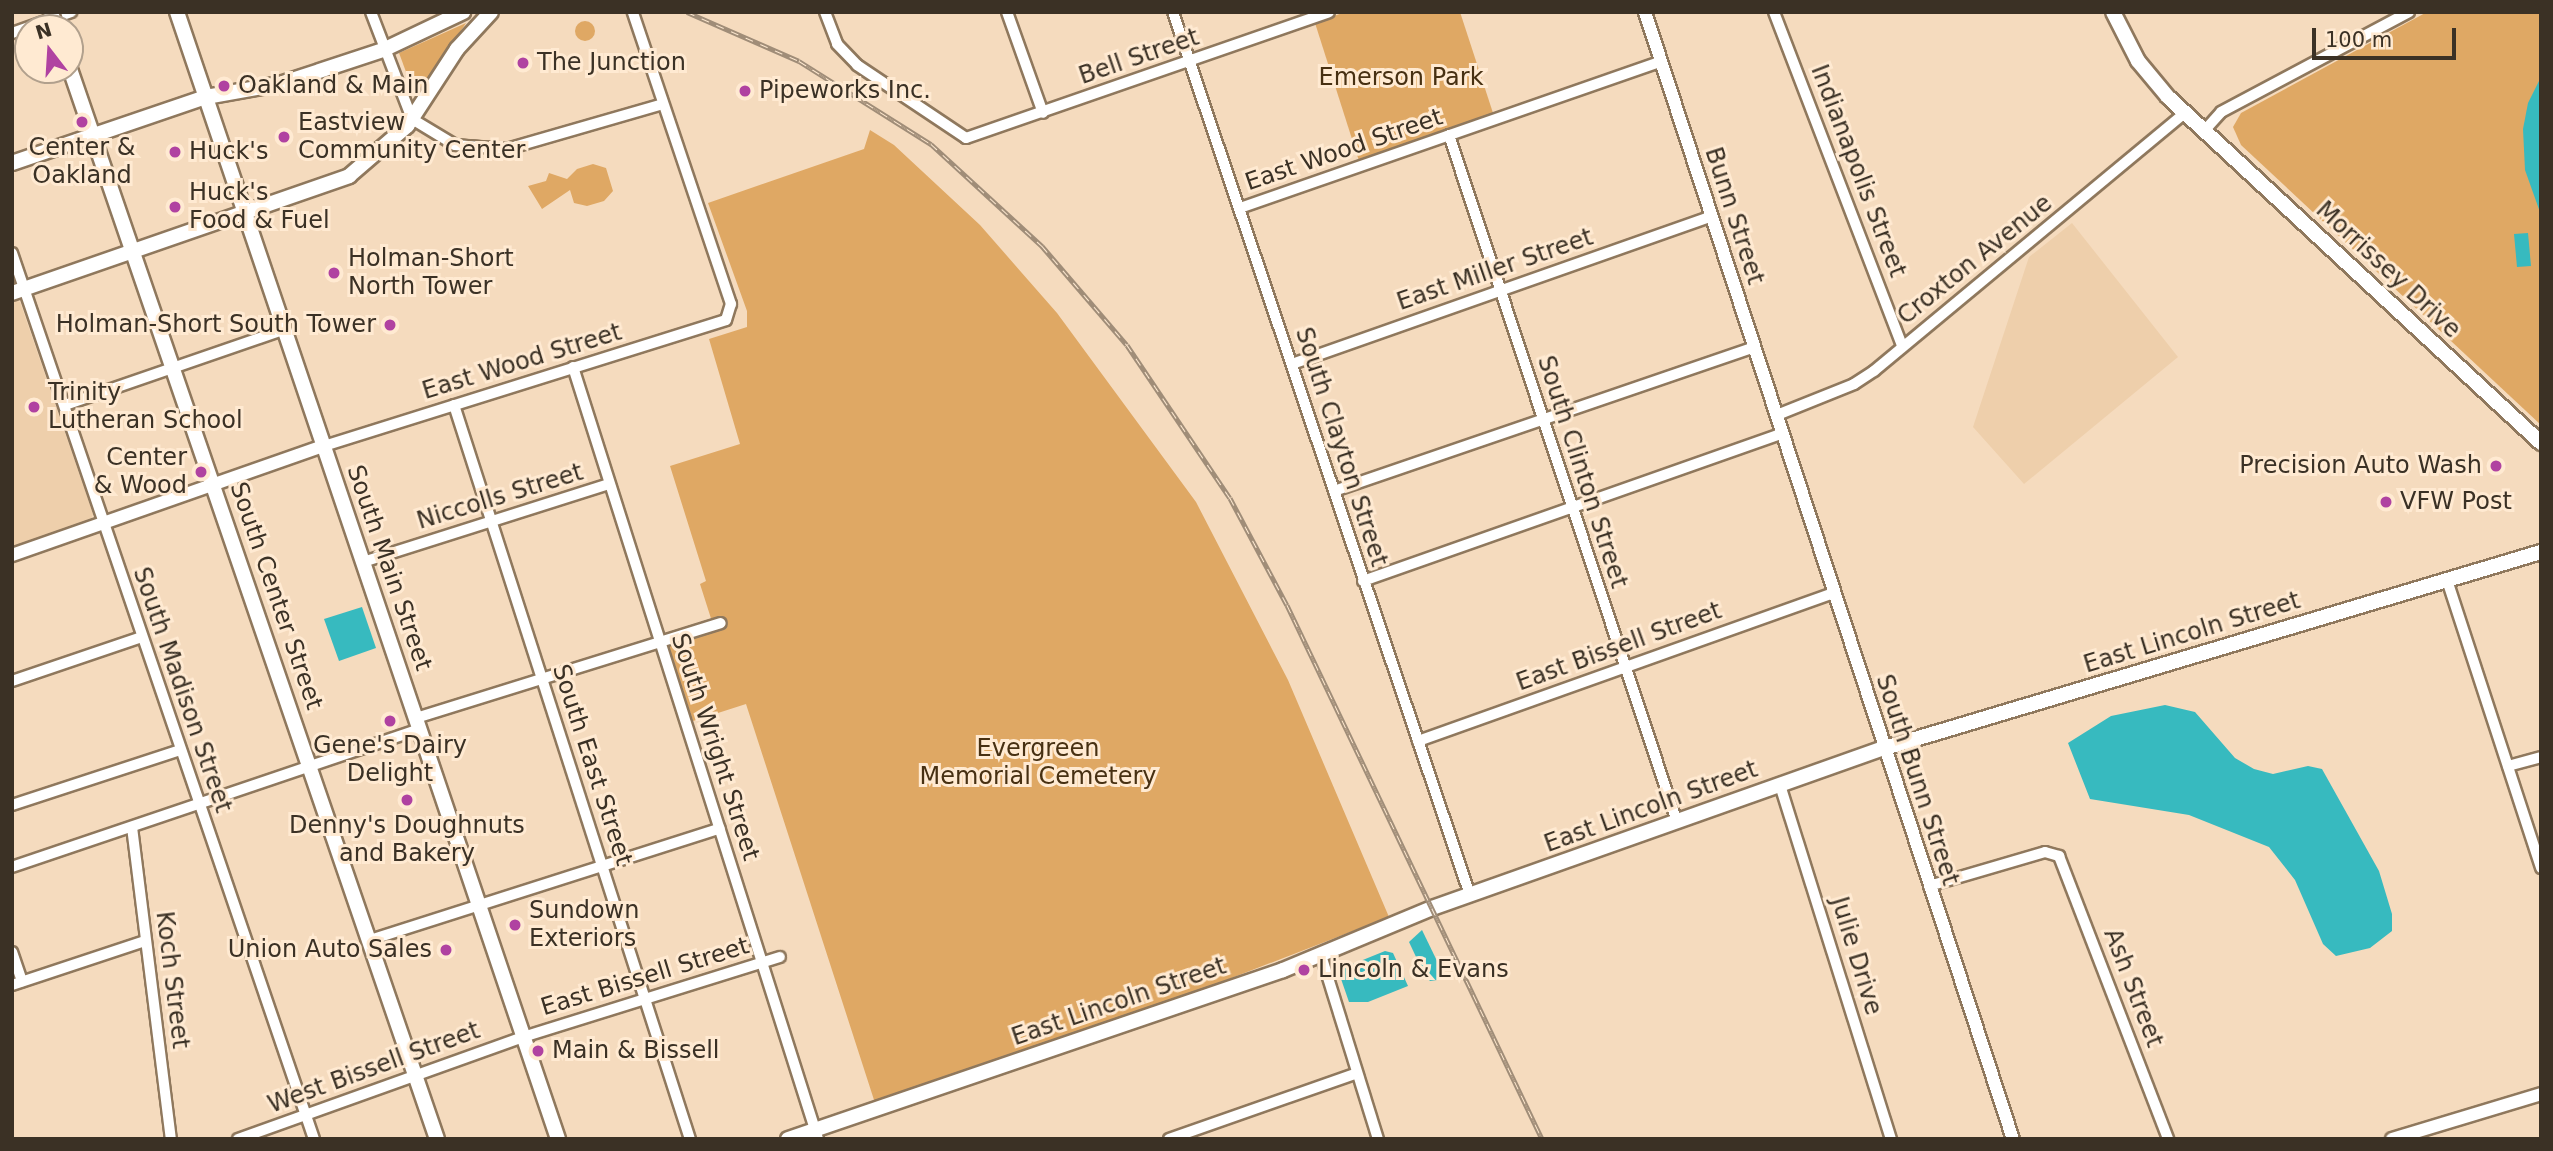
<!DOCTYPE html>
<style>
body{margin:0}
#map{position:relative;width:2553px;height:1151px;overflow:hidden;background:#f5dbbe;font-family:"DejaVu Sans",sans-serif}
div>[style]{position:absolute}
[style*='--x']{left:calc(var(--x)*1px);top:calc(var(--y)*1px);width:calc(var(--w)*1px);rotate:calc(var(--a)*1deg)}
.built>*{inset:0;background:#eecfab}
.green>*{inset:0;background:#dfa864}
.round{border-radius:50%}
.water>*{inset:0;background:#37babf}
.roads{filter:drop-shadow(2px 0 #8f785d) drop-shadow(-2px 0 #8f785d) drop-shadow(0 2px #8f785d) drop-shadow(0 -2px #8f785d)}
.minor>*{height:10px;margin:-5px;padding:0 5px;transform-origin:5px;border-radius:5px;background:#fff}
.tertiary>*{height:12px;margin:-6px;padding:0 6px;transform-origin:6px;border-radius:6px;background:#fff}
.secondary>*{height:14px;margin:-7px;padding:0 7px;transform-origin:7px;border-radius:7px;background:#fff}
.primary>*{height:14px;margin:-7px;padding:0 7px;transform-origin:7px;border-radius:7px;background:#fff}
.rail>*{height:5px;margin-top:-2.5px;transform-origin:0;background:repeating-linear-gradient(90deg,#ffead2 0 8px,#a08d78 0 16px);box-sizing:border-box;border-block:2px solid #a08d78}
.bridges{filter:drop-shadow(2px 0 #8f785d) drop-shadow(-2px 0 #8f785d) drop-shadow(0 2px #8f785d) drop-shadow(0 -2px #8f785d)}
.primary-bridge>*{height:14px;margin:-7px;padding:0 7px;transform-origin:7px;border-radius:7px;background:#fff}
.dots>*{width:19px;height:19px;translate:-50% -50%;box-sizing:border-box;border:4px solid #ffead2;border-radius:50%}
span{translate:-50% -50%;white-space:nowrap;text-align:center;line-height:1.15;-webkit-text-stroke:6px #ffead2;paint-order:stroke}
.street-label{font-size:24px;color:#3b3125}
.poi-label{font-size:24px;color:#3b3125}
.left{translate:0 -50%;text-align:left}
.right{translate:-100% -50%;text-align:right}
.park-label{font-size:24px;color:#473012}
.frame{position:absolute;inset:0;border:14px solid #3b3125;pointer-events:none}
.north{position:absolute;left:14px;top:14px;width:70px;height:70px;box-sizing:border-box;background:#ffead2;border:2px solid #b1a08d;border-radius:50%;rotate:343deg;font-size:19px;font-weight:700;line-height:28px;text-align:center;color:#3b3125}
.north::after{content:'';display:block;margin:auto;width:24px;height:32px;background:#b042a1;clip-path:polygon(50% 0,100% 100%,50% 72%,0 100%)}
.scale{position:absolute;left:2312px;top:28px;width:144px;height:32px;box-sizing:border-box;border:4px solid #3b3125;border-top:0;padding-left:9px;font-size:21px;line-height:24px;white-space:nowrap;color:#3b3125;-webkit-text-stroke:5px #ffead2;paint-order:stroke}
</style>
<div id="map">
<div class="built">
<i style="clip-path:polygon(2072px 223px,2178px 357px,2024px 484px,1973px 427px,2029px 257px)"></i>
<i style="clip-path:polygon(12px 299px,20px 302px,93px 514px,91px 520px,12px 547px)"></i>
</div>
<div class="green">
<i style="clip-path:polygon(1345px 12px,1460px 12px,1493px 113px,1359px 161px,1315px 23px)"></i>
<i style="clip-path:polygon(2427px 12px,2541px 12px,2541px 425px,2241px 145px,2233px 127px,2241px 113px)"></i>
<i class="round" style="left:575px;top:21px;width:20px;height:20px"></i>
<i style="clip-path:polygon(466px 23px,420px 94px,415px 96px,399px 53px)"></i>
<i style="clip-path:polygon(870px 130px,894px 145px,980px 225px,1057px 313px,1196px 502px,1288px 680px,1389px 917px,1193px 993px,875px 1103px,746px 704px,693px 721px,669px 646px,715px 631px,700px 584px,706px 581px,670px 466px,740px 444px,709px 339px,747px 327px,747px 311px,708px 203px,864px 149px)"></i>
<i style="clip-path:polygon(593px 164px,606px 168px,613px 191px,604px 201px,587px 206px,574px 203px,570px 190px,542px 209px,528px 186px,546px 181px,549px 173px,567px 179px,577px 169px)"></i>
</div>
<div class="water">
<i style="clip-path:polygon(2541px 77px,2541px 215px,2525px 170px,2523px 129px,2528px 103px)"></i>
<i style="clip-path:polygon(2528px 233px,2531px 266px,2517px 267px,2514px 234px)"></i>
<i style="clip-path:polygon(362px 607px,376px 648px,339px 661px,324px 619px)"></i>
<i style="clip-path:polygon(2165px 705px,2195px 712px,2235px 758px,2254px 769px,2273px 774px,2308px 766px,2322px 769px,2379px 871px,2392px 914px,2392px 931px,2370px 948px,2336px 956px,2323px 944px,2295px 880px,2269px 847px,2189px 815px,2090px 799px,2068px 743px,2111px 716px)"></i>
<i style="clip-path:polygon(1422px 930px,1438px 963px,1442px 974px,1437px 980px,1430px 981px,1424px 974px,1409px 942px)"></i>
<i style="clip-path:polygon(1385px 951px,1393px 953px,1408px 986px,1368px 1002px,1349px 1002px,1340px 976px,1343px 968px)"></i>
</div>
<div class="roads">
<div class="minor">
<i style="--x:371;--y:12;--w:115;--a:69"></i>
<i style="--x:412;--y:119;--w:50;--a:31.2"></i>
<i style="--x:455;--y:145;--w:52;--a:4.4"></i>
<i style="--x:507;--y:149;--w:162;--a:-16.1"></i>
<i style="--x:825;--y:12;--w:34;--a:69"></i>
<i style="--x:837;--y:44;--w:29;--a:46"></i>
<i style="--x:857;--y:65;--w:131;--a:33.8"></i>
<i style="--x:966;--y:138;--w:384;--a:-19.1"></i>
<i style="--x:1007;--y:12;--w:107;--a:70.4"></i>
<i style="--x:1173;--y:12;--w:932;--a:71.41"></i>
<i style="--x:1774;--y:12;--w:358;--a:69"></i>
<i style="--x:12;--y:33;--w:63;--a:-19.6"></i>
<i style="--x:2205;--y:130;--w:24;--a:-48"></i>
<i style="--x:2221;--y:112;--w:213;--a:-28"></i>
<i style="--x:1449;--y:135;--w:724;--a:71.64"></i>
<i style="--x:1240;--y:208;--w:446;--a:-19.2"></i>
<i style="--x:12;--y:253;--w:936;--a:71.18"></i>
<i style="--x:1292;--y:364;--w:445;--a:-19.4"></i>
<i style="--x:573;--y:367;--w:810;--a:72.39"></i>
<i style="--x:65;--y:405;--w:231;--a:-19"></i>
<i style="--x:454;--y:405;--w:771;--a:72.18"></i>
<i style="--x:1777;--y:415;--w:83;--a:-21.9"></i>
<i style="--x:1854;--y:384;--w:24;--a:-33"></i>
<i style="--x:1874;--y:371;--w:404;--a:-39.7"></i>
<i style="--x:324;--y:446;--w:421;--a:-17.4"></i>
<i style="--x:726;--y:320;--w:17;--a:-73"></i>
<i style="--x:731;--y:304;--w:308;--a:-108.6"></i>
<i style="--x:1334;--y:491;--w:444;--a:-18.9"></i>
<i style="--x:363;--y:562;--w:258;--a:-17.6"></i>
<i style="--x:2447;--y:580;--w:303;--a:71.9"></i>
<i style="--x:1363;--y:581;--w:445;--a:-19.4"></i>
<i style="--x:12;--y:681;--w:137;--a:-18.7"></i>
<i style="--x:416;--y:718;--w:319;--a:-17.3"></i>
<i style="--x:1418;--y:741;--w:442;--a:-19.6"></i>
<i style="--x:2508;--y:766;--w:34;--a:-15"></i>
<i style="--x:1780;--y:785;--w:371;--a:72.6"></i>
<i style="--x:12;--y:805;--w:177;--a:-18.1"></i>
<i style="--x:132;--y:827;--w:314;--a:82.9"></i>
<i style="--x:12;--y:867;--w:431;--a:-18.7"></i>
<i style="--x:1929;--y:886;--w:121;--a:-16.3"></i>
<i style="--x:2045;--y:852;--w:15;--a:16"></i>
<i style="--x:2059;--y:856;--w:303;--a:68.9"></i>
<i style="--x:370;--y:940;--w:367;--a:-17.7"></i>
<i style="--x:12;--y:952;--w:31;--a:71"></i>
<i style="--x:1321;--y:955;--w:193;--a:72.8"></i>
<i style="--x:12;--y:985;--w:140;--a:-18.3"></i>
<i style="--x:238;--y:1139;--w:303;--a:-19.7"></i>
<i style="--x:523;--y:1037;--w:269;--a:-17.3"></i>
<i style="--x:1169;--y:1139;--w:199;--a:-19.3"></i>
</div>
<div class="tertiary">
<i style="--x:1645;--y:12;--w:1186;--a:71.92"></i>
<i style="--x:12;--y:555;--w:330;--a:-19.3"></i>
<i style="--x:2392;--y:1139;--w:156;--a:-16.8"></i>
</div>
<div class="secondary">
<i style="--x:12;--y:163;--w:205;--a:-18.8"></i>
<i style="--x:206;--y:97;--w:75;--a:-10"></i>
<i style="--x:280;--y:84;--w:108;--a:-18.3"></i>
<i style="--x:383;--y:50;--w:89;--a:-25.4"></i>
<i style="--x:12;--y:293;--w:357;--a:-19.1"></i>
<i style="--x:349;--y:176;--w:77;--a:-40.8"></i>
<i style="--x:407;--y:126;--w:92;--a:-57"></i>
<i style="--x:457;--y:49;--w:50;--a:-47.4"></i>
<i style="--x:788;--y:1139;--w:523;--a:-18.85"></i>
<i style="--x:1283;--y:970;--w:161;--a:-22.6"></i>
<i style="--x:1432;--y:908;--w:480;--a:-19.5"></i>
<i style="--x:1885;--y:748;--w:685;--a:-16.64"></i>
</div>
<div class="primary">
<i style="--x:177;--y:12;--w:1190;--a:71.32"></i>
<i style="--x:2113;--y:12;--w:55;--a:63"></i>
<i style="--x:2138;--y:61;--w:47;--a:50.2"></i>
<i style="--x:2168;--y:97;--w:509;--a:42.85"></i>
<i style="--x:70;--y:69;--w:1131;--a:71.07"></i>
</div>
</div>
<div class="rail">
<i style="--x:687;--y:12;--w:122;--a:23.6"></i>
<i style="--x:799;--y:61;--w:156;--a:32.2"></i>
<i style="--x:931;--y:144;--w:151;--a:42.6"></i>
<i style="--x:1042;--y:246;--w:130;--a:49.4"></i>
<i style="--x:1127;--y:345;--w:184;--a:56.1"></i>
<i style="--x:1230;--y:498;--w:121;--a:62"></i>
<i style="--x:1287;--y:605;--w:592;--a:64.47"></i>
</div>
<div class="bridges">
<div class="primary-bridge">
<i style="--x:51;--y:12;--w:17;--a:73"></i>
</div>
</div>
<div class="dots">
<i style="left:523px;top:63px;background:#b042a1"></i>
<i style="left:224px;top:86px;background:#b042a1"></i>
<i style="left:745px;top:91px;background:#b042a1"></i>
<i style="left:82px;top:122px;background:#b042a1"></i>
<i style="left:284px;top:137px;background:#b042a1"></i>
<i style="left:175px;top:152px;background:#b042a1"></i>
<i style="left:175px;top:207px;background:#b042a1"></i>
<i style="left:334px;top:273px;background:#b042a1"></i>
<i style="left:390px;top:325px;background:#b042a1"></i>
<i style="left:34px;top:407px;background:#b042a1"></i>
<i style="left:2496px;top:466px;background:#b042a1"></i>
<i style="left:201px;top:472px;background:#b042a1"></i>
<i style="left:2386px;top:502px;background:#b042a1"></i>
<i style="left:390px;top:721px;background:#b042a1"></i>
<i style="left:407px;top:800px;background:#b042a1"></i>
<i style="left:515px;top:925px;background:#b042a1"></i>
<i style="left:446px;top:950px;background:#b042a1"></i>
<i style="left:1304px;top:970px;background:#b042a1"></i>
<i style="left:538px;top:1051px;background:#b042a1"></i>
</div>
<div class="street-label">
<span style="left:1139px;top:57px;rotate:-19deg">Bell Street</span>
<span style="left:1344px;top:150px;rotate:-19deg">East Wood Street</span>
<span style="left:1858px;top:171px;rotate:69deg">Indianapolis Street</span>
<span style="left:1734px;top:216px;rotate:72deg">Bunn Street</span>
<span style="left:1975px;top:260px;rotate:-39deg">Croxton Avenue</span>
<span style="left:1495px;top:270px;rotate:-19deg">East Miller Street</span>
<span style="left:2388px;top:270px;rotate:43deg">Morrissey Drive</span>
<span style="left:522px;top:362px;rotate:-17deg">East Wood Street</span>
<span style="left:1341px;top:447px;rotate:72deg">South Clayton Street</span>
<span style="left:1582px;top:472px;rotate:72deg">South Clinton Street</span>
<span style="left:500px;top:497px;rotate:-17deg">Niccolls Street</span>
<span style="left:389px;top:568px;rotate:71deg">South Main Street</span>
<span style="left:276px;top:596px;rotate:71deg">South Center Street</span>
<span style="left:2192px;top:633px;rotate:-17deg">East Lincoln Street</span>
<span style="left:1619px;top:647px;rotate:-20deg">East Bissell Street</span>
<span style="left:182px;top:690px;rotate:71deg">South Madison Street</span>
<span style="left:715px;top:747px;rotate:72deg">South Wright Street</span>
<span style="left:592px;top:765px;rotate:72deg">South East Street</span>
<span style="left:1917px;top:780px;rotate:72deg">South Bunn Street</span>
<span style="left:1651px;top:807px;rotate:-20deg">East Lincoln Street</span>
<span style="left:1856px;top:956px;rotate:73deg">Julie Drive</span>
<span style="left:645px;top:977px;rotate:-17deg">East Bissell Street</span>
<span style="left:172px;top:980px;rotate:83deg">Koch Street</span>
<span style="left:2133px;top:988px;rotate:69deg">Ash Street</span>
<span style="left:1119px;top:1002px;rotate:-19deg">East Lincoln Street</span>
<span style="left:374px;top:1068px;rotate:-20deg">West Bissell Street</span>
</div>
<div class="poi-label">
<span class="left" style="left:537px;top:63px">The Junction</span>
<span class="left" style="left:238px;top:86px">Oakland &amp; Main</span>
<span class="left" style="left:759px;top:91px">Pipeworks Inc.</span>
<span class="left" style="left:298px;top:137px">Eastview<br>Community Center</span>
<span style="left:82px;top:162px">Center &amp;<br>Oakland</span>
<span class="left" style="left:189px;top:152px">Huck's</span>
<span class="left" style="left:189px;top:207px">Huck's<br>Food &amp; Fuel</span>
<span class="left" style="left:348px;top:273px">Holman-Short<br>North Tower</span>
<span class="right" style="left:376px;top:325px">Holman-Short South Tower</span>
<span class="left" style="left:48px;top:407px">Trinity<br>Lutheran School</span>
<span class="right" style="left:187px;top:472px">Center<br>&amp; Wood</span>
<span class="right" style="left:2482px;top:466px">Precision Auto Wash</span>
<span class="left" style="left:2400px;top:502px">VFW Post</span>
<span style="left:390px;top:760px">Gene's Dairy<br>Delight</span>
<span style="left:407px;top:840px">Denny's Doughnuts<br>and Bakery</span>
<span class="left" style="left:529px;top:925px">Sundown<br>Exteriors</span>
<span class="right" style="left:432px;top:950px">Union Auto Sales</span>
<span class="left" style="left:1318px;top:970px">Lincoln &amp; Evans</span>
<span class="left" style="left:552px;top:1051px">Main &amp; Bissell</span>
</div>
<div class="park-label">
<span style="left:1401px;top:78px">Emerson Park</span>
<span style="left:1038px;top:763px">Evergreen<br>Memorial Cemetery</span>
</div>
<div class="frame"></div>
<div class="north">N</div>
<div class="scale">100 m</div>
</div>
